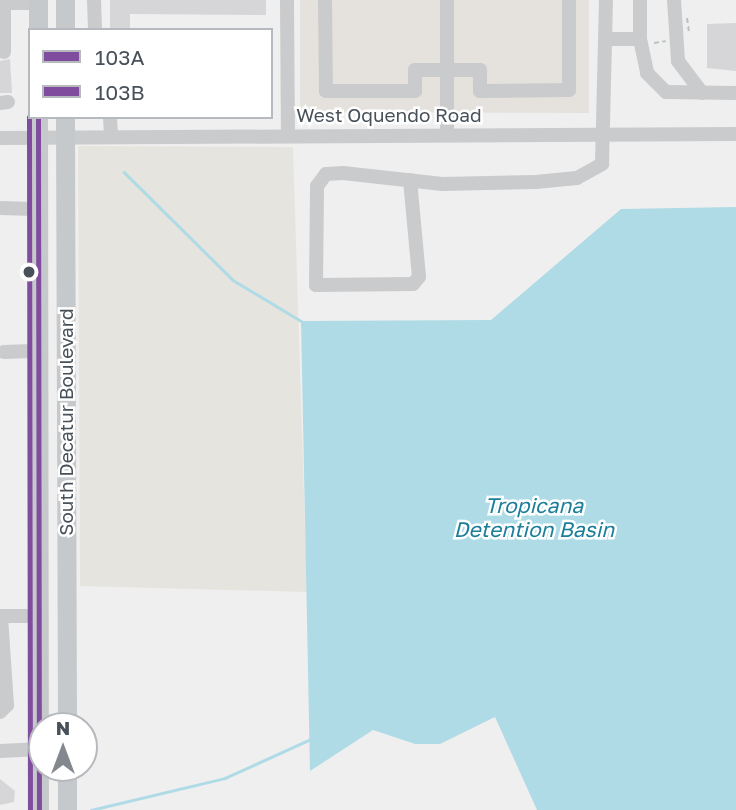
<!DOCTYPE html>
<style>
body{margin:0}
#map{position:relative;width:736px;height:810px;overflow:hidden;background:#f0efef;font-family:"Golos Text",sans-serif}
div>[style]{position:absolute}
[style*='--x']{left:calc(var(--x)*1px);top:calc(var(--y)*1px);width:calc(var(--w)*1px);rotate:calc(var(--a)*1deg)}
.commercial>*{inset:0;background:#e5e2dd}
.sand>*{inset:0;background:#e6e4de}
.water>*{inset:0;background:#afdbe6}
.stream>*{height:2.5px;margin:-1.25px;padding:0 1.25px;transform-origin:1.25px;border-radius:1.25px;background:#afdbe6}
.building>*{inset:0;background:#d6d6d8}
.path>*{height:2px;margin-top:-1px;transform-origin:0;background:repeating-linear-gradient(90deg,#b9c2bf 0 5px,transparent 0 8.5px)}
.minor>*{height:14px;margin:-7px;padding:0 7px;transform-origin:7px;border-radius:7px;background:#cacbcd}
.major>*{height:19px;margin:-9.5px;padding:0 9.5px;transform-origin:9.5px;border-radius:9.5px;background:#c6c9cb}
.bus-1>*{height:5px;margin:-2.5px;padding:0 2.5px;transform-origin:2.5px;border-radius:2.5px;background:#804c9e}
.bus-2>*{height:5px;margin:-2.5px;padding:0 2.5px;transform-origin:2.5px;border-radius:2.5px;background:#804c9e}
.dots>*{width:19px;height:19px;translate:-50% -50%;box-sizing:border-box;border:4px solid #fff;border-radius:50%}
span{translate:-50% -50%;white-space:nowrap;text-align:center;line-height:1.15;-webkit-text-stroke:5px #fff;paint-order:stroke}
.street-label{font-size:19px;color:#485159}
.water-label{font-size:21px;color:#1c7f99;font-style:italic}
.legend{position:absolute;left:28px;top:28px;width:245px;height:91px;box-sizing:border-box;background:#fff;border:2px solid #b6b9bd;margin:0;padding:9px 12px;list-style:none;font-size:21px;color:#485159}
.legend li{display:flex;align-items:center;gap:14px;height:35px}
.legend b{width:35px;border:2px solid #b6b9bd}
.north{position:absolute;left:28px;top:712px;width:70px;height:70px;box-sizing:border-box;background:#fff;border:2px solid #b6b9bd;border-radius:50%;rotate:0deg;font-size:19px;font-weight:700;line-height:28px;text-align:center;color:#485159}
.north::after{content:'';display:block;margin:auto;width:24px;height:32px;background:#83888e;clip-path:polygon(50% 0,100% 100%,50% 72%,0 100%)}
</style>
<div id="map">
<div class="commercial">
<i style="clip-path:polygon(300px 0,589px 0,589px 113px,300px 112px)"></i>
</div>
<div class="sand">
<i style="clip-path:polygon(78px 146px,293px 147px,307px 592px,80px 586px)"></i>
</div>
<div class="water">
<i style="clip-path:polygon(736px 207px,736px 810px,537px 810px,495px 717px,440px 744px,415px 744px,373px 730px,310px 771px,301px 321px,491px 320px,621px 209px)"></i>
</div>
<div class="stream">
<i style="--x:124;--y:172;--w:153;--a:44.7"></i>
<i style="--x:233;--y:280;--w:82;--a:31"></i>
<i style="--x:91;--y:810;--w:138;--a:-13.4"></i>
<i style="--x:225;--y:778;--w:97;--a:-24.4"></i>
</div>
<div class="building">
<i style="clip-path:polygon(110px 0,266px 0,266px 15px,130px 14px,130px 30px,110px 30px)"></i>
<i style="clip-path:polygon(736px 23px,736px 71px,707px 68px,707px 24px)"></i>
<i style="clip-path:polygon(10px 59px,12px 93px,0 93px,0 61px)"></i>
<i style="clip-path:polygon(0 779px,15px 791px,14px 802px,0 805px)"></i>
</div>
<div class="path">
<i style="--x:687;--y:18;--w:14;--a:82"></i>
<i style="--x:654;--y:43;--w:12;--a:-9"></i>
</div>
<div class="minor">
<i style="--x:94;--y:0;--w:30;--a:88"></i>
<i style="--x:287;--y:0;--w:135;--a:89.6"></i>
<i style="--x:325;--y:0;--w:91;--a:89.4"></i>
<i style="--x:326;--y:91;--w:89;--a:0"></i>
<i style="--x:415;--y:91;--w:21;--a:-90"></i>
<i style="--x:415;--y:70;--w:65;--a:0"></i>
<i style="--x:480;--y:70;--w:21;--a:90"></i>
<i style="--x:480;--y:91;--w:89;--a:-0.6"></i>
<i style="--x:569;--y:90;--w:90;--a:-90"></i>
<i style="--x:674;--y:0;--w:61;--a:86.2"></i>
<i style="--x:678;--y:61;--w:40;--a:53"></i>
<i style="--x:0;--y:3;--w:38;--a:0"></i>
<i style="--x:4;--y:3;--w:49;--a:90"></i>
<i style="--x:606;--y:39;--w:34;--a:0"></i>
<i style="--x:640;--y:39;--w:35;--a:78"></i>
<i style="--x:647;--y:73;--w:27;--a:45"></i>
<i style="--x:666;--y:92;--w:70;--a:0.8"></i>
<i style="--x:640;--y:39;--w:39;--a:-90"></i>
<i style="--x:0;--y:103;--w:8;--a:-7"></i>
<i style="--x:110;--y:117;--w:18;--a:87"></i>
<i style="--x:447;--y:134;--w:134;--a:-90"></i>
<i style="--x:0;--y:138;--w:736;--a:-0.31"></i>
<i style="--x:410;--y:180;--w:97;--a:84.7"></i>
<i style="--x:419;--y:277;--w:9;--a:131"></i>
<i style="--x:413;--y:284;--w:97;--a:179.4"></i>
<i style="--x:316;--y:285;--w:99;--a:-89.4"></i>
<i style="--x:317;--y:186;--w:15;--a:-53"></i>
<i style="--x:326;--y:174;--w:17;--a:-3"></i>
<i style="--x:343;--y:173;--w:100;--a:6.3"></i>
<i style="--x:442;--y:184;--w:94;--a:-1.2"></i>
<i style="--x:536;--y:182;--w:41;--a:-5.6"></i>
<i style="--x:577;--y:178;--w:29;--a:-29"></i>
<i style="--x:602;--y:164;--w:164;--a:-88.6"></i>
<i style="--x:2;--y:208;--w:37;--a:2"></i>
<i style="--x:4;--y:352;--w:35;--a:-2"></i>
<i style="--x:0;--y:712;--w:10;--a:-45"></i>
<i style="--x:7;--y:705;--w:89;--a:-93.9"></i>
<i style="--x:1;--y:616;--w:37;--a:0"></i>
<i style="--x:0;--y:751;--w:42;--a:-2.7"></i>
</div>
<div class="major">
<i style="--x:38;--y:0;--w:30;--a:90"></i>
<i style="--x:65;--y:30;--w:30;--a:-90"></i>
<i style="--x:38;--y:117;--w:693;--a:89.92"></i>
<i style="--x:65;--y:117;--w:609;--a:89.81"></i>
<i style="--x:67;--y:768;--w:42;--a:90"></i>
</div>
<div class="bus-1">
<i style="--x:38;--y:117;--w:693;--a:89.92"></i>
</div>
<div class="bus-2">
<i style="--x:29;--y:117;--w:693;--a:89.92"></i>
</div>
<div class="dots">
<i style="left:29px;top:272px;background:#485159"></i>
</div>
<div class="street-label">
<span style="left:389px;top:115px">West Oquendo Road</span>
<span style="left:66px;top:422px;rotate:-90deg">South Decatur Boulevard</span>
</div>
<div class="water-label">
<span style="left:534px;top:517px">Tropicana<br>Detention Basin</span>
</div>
<ul class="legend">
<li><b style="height:9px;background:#804c9e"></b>103A</li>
<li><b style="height:9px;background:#804c9e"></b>103B</li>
</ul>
<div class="north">N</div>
</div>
